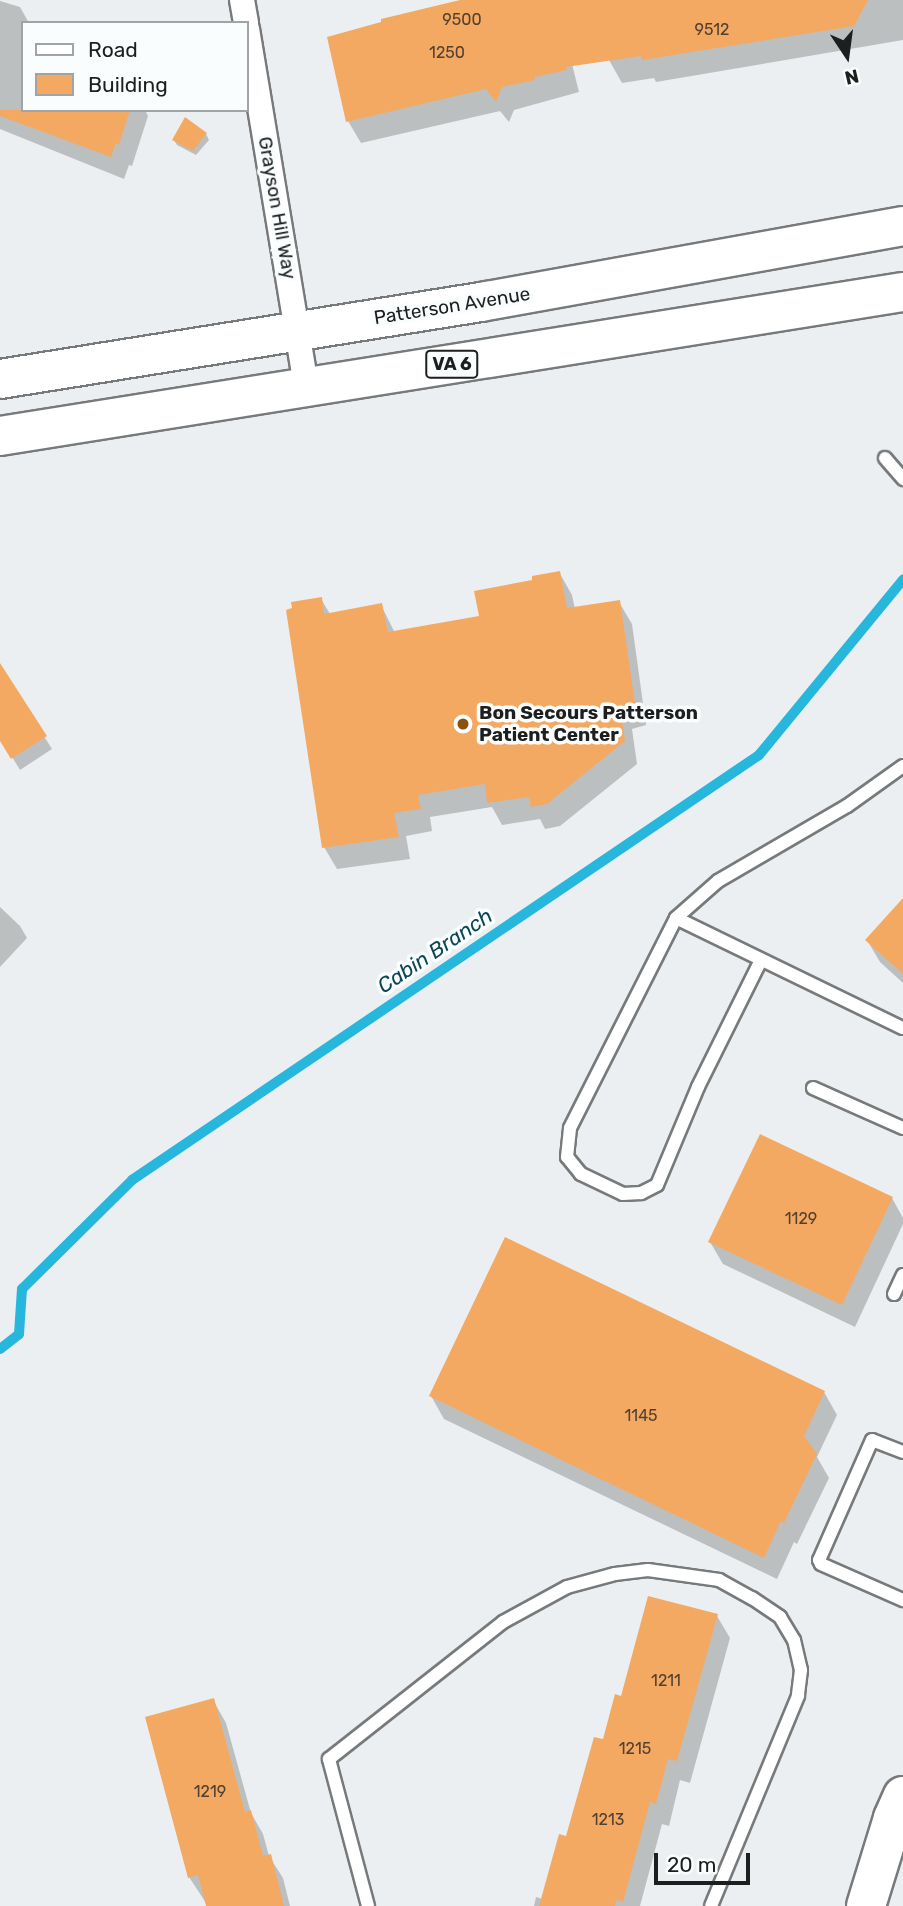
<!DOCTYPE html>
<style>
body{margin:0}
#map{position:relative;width:903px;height:1906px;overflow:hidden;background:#eceff1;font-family:Rubik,sans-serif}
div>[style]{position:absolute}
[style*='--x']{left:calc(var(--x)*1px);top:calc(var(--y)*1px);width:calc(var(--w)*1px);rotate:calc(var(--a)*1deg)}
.shadow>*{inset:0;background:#0003}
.stream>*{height:10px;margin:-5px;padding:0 5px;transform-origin:5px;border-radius:5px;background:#27b7dc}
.building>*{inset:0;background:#f4a962}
.roads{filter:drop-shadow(2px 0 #777a7b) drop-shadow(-2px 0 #777a7b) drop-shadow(0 2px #777a7b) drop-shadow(0 -2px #777a7b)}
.lane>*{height:12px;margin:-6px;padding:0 6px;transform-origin:6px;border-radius:6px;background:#fff}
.street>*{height:24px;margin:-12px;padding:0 12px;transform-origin:12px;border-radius:12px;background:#fff}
.primary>*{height:38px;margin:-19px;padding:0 19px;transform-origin:19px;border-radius:19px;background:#fff}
.dots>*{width:19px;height:19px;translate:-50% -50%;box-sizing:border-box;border:4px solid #f9fdfe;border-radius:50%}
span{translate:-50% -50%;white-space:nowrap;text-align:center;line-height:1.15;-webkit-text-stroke:7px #f9fdfe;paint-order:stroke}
.number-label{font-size:16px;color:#53412f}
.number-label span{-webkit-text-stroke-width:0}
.shield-label span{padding:2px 5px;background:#f9fdfe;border:2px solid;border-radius:5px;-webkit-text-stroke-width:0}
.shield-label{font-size:18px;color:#1d1e1e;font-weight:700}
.street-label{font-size:19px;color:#1d1e1e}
.poi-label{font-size:19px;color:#1d1e1e;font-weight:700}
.left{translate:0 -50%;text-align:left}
.water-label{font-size:21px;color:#0c4656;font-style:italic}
.legend{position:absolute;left:21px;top:21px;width:228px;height:91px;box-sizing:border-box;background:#f9fdfe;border:2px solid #a1a4a4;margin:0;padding:9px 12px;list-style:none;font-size:21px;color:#1d1e1e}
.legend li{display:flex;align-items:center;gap:14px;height:35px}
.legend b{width:35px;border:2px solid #a1a4a4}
.north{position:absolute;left:812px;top:21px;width:70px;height:70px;-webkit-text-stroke:5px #f9fdfe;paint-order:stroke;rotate:167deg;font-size:19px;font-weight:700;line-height:28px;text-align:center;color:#1d1e1e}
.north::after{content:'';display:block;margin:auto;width:24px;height:32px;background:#1d1e1e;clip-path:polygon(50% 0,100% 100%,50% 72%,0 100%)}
.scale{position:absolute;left:654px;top:1853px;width:96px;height:32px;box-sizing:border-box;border:4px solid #1d1e1e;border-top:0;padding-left:9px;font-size:21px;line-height:24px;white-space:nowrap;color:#1d1e1e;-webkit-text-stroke:5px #f9fdfe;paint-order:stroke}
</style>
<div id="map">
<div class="shadow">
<i style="clip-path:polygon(476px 0,556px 0,579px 92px,514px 110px,509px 122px,500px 111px,361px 143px,348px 121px)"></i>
<i style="clip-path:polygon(600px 0,903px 0,903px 40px,656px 82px,654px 78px,622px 83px,609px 60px)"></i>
<i style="clip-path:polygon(0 1px,20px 7px,29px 23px,23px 23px,23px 110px,145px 110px,148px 116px,132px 166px,129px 165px,124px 179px,0 129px)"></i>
<i style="clip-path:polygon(206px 134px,209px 140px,196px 155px,177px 145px,174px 140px)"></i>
<i style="clip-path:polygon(559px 572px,572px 595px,575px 609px,619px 602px,632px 624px,646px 725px,632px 729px,637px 764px,560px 826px,545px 829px,540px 819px,502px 825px,492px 807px,430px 817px,432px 831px,406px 836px,410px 859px,337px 869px,324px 847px,321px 599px,330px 614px,381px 605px,395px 633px,481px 617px,535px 582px)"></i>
<i style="clip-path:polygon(0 666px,52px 749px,20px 770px,0 737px)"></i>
<i style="clip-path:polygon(903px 901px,903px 983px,880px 962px,867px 940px)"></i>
<i style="clip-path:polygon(0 907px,20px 926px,27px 938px,0 967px)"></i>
<i style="clip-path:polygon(892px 1198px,903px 1218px,903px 1224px,855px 1327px,723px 1264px,710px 1242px)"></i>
<i style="clip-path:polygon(824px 1392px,837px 1415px,817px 1457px,829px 1478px,797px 1544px,794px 1542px,777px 1579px,444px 1419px,431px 1396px)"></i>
<i style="clip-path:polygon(717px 1616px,730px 1638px,690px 1783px,680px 1780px,669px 1826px,662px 1824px,640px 1906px,534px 1906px,536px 1897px,543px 1899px,622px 1698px)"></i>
<i style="clip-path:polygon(213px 1700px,226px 1723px,251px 1813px,263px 1834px,269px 1856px,283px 1878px,290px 1906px,208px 1906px,189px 1877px)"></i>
</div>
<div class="stream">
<i style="--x:0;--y:1349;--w:24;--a:-38"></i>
<i style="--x:19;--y:1334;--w:45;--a:-86.2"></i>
<i style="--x:22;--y:1289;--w:155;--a:-44.7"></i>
<i style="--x:132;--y:1180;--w:757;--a:-34.13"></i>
<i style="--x:759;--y:755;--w:227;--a:-50.6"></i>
</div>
<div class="building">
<i style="clip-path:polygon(460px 0,868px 0,854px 26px,642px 60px,641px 56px,566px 67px,567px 70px,534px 77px,535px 80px,502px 87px,496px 102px,486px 89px,346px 122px,327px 37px,381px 22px,381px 19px)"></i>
<i style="clip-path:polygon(0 110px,130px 110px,119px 145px,116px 143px,111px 157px,0 116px)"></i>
<i style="clip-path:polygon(185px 117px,207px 133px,193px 151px,172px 140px)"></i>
<i style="clip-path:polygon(560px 571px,567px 608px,620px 600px,635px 703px,620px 706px,625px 741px,547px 804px,531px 807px,529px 797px,487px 803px,485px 784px,418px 795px,421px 809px,394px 813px,399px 837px,322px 848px,286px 610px,292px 608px,291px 602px,322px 597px,324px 614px,382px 603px,388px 632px,479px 616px,474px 591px,532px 580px,532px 576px)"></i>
<i style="clip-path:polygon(0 663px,47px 736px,11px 759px,0 741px)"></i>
<i style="clip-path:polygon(903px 898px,903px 974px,865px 940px)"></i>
<i style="clip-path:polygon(760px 1134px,893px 1197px,842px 1305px,708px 1242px)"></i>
<i style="clip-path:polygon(505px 1237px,825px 1391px,804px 1436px,817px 1454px,784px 1523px,781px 1521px,764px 1558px,429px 1396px)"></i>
<i style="clip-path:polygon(648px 1596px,718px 1614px,677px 1761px,668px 1759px,656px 1804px,650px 1802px,623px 1902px,616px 1900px,615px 1906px,539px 1906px,559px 1834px,566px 1836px,594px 1737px,603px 1739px,615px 1694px,621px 1696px)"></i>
<i style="clip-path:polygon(214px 1698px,245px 1812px,251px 1810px,263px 1856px,271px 1854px,284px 1906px,206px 1906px,198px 1875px,188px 1878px,145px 1717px)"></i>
</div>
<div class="roads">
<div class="lane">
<i style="--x:885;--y:458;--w:28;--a:49"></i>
<i style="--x:676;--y:918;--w:252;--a:25.9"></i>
<i style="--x:761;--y:960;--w:142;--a:116.4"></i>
<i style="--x:698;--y:1087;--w:106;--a:112.7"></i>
<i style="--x:657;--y:1185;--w:18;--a:153"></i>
<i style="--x:641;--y:1193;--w:18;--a:177"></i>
<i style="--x:623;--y:1194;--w:47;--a:-154.5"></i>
<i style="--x:581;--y:1174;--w:22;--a:-129"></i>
<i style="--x:567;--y:1157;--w:29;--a:-84"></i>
<i style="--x:570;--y:1128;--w:235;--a:-63.2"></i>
<i style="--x:676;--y:918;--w:56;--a:-41.4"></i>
<i style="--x:718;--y:881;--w:149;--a:-30.2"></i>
<i style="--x:847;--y:806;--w:69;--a:-35.5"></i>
<i style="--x:813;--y:1088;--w:98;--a:24"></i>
<i style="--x:894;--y:1294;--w:21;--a:-65"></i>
<i style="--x:903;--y:1452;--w:33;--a:-159"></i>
<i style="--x:872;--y:1440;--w:131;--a:113.8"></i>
<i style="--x:819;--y:1560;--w:4;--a:63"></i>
<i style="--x:821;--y:1564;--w:90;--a:23.7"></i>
<i style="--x:368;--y:1906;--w:152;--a:-104.9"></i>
<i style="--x:329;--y:1759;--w:221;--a:-38.2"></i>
<i style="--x:503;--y:1622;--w:73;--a:-28.7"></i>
<i style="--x:567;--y:1587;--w:50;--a:-15.2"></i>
<i style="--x:615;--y:1574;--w:33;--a:-7"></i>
<i style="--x:648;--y:1570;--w:72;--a:8"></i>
<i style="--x:719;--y:1580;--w:38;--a:29"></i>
<i style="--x:752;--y:1598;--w:34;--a:34"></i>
<i style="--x:780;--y:1617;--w:27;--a:59"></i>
<i style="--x:794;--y:1640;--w:31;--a:77"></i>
<i style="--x:801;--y:1670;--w:26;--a:97"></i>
<i style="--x:798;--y:1696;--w:227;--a:112.5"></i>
</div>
<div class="street">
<i style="--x:242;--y:0;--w:23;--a:80"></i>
<i style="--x:247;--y:29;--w:363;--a:80.6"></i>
</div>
<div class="primary">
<i style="--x:0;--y:379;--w:487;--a:-9.1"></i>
<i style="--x:481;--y:302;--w:429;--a:-10.2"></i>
<i style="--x:0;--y:436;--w:914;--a:-9.06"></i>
<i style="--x:866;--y:1906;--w:92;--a:-72.9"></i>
<i style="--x:893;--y:1818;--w:24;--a:-66"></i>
</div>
</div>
<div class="dots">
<i style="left:463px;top:724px;background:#8c510c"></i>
</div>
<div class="number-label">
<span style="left:462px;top:20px">9500</span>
<span style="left:712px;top:30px">9512</span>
<span style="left:447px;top:53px">1250</span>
<span style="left:801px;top:1219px">1129</span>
<span style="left:641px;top:1416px">1145</span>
<span style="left:666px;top:1681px">1211</span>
<span style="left:635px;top:1749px">1215</span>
<span style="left:210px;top:1792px">1219</span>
<span style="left:608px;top:1820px">1213</span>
</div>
<div class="shield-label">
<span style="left:452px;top:364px">VA 6</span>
</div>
<div class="street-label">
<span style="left:277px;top:208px;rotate:80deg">Grayson Hill Way</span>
<span style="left:452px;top:306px;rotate:-9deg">Patterson Avenue</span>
</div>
<div class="poi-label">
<span class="left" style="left:479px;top:724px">Bon Secours Patterson<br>Patient Center</span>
</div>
<div class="water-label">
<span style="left:435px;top:951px;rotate:-34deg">Cabin Branch</span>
</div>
<ul class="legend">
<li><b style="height:9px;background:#fff"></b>Road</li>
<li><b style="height:19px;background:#f4a962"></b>Building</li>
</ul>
<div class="north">N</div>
<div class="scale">20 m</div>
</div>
